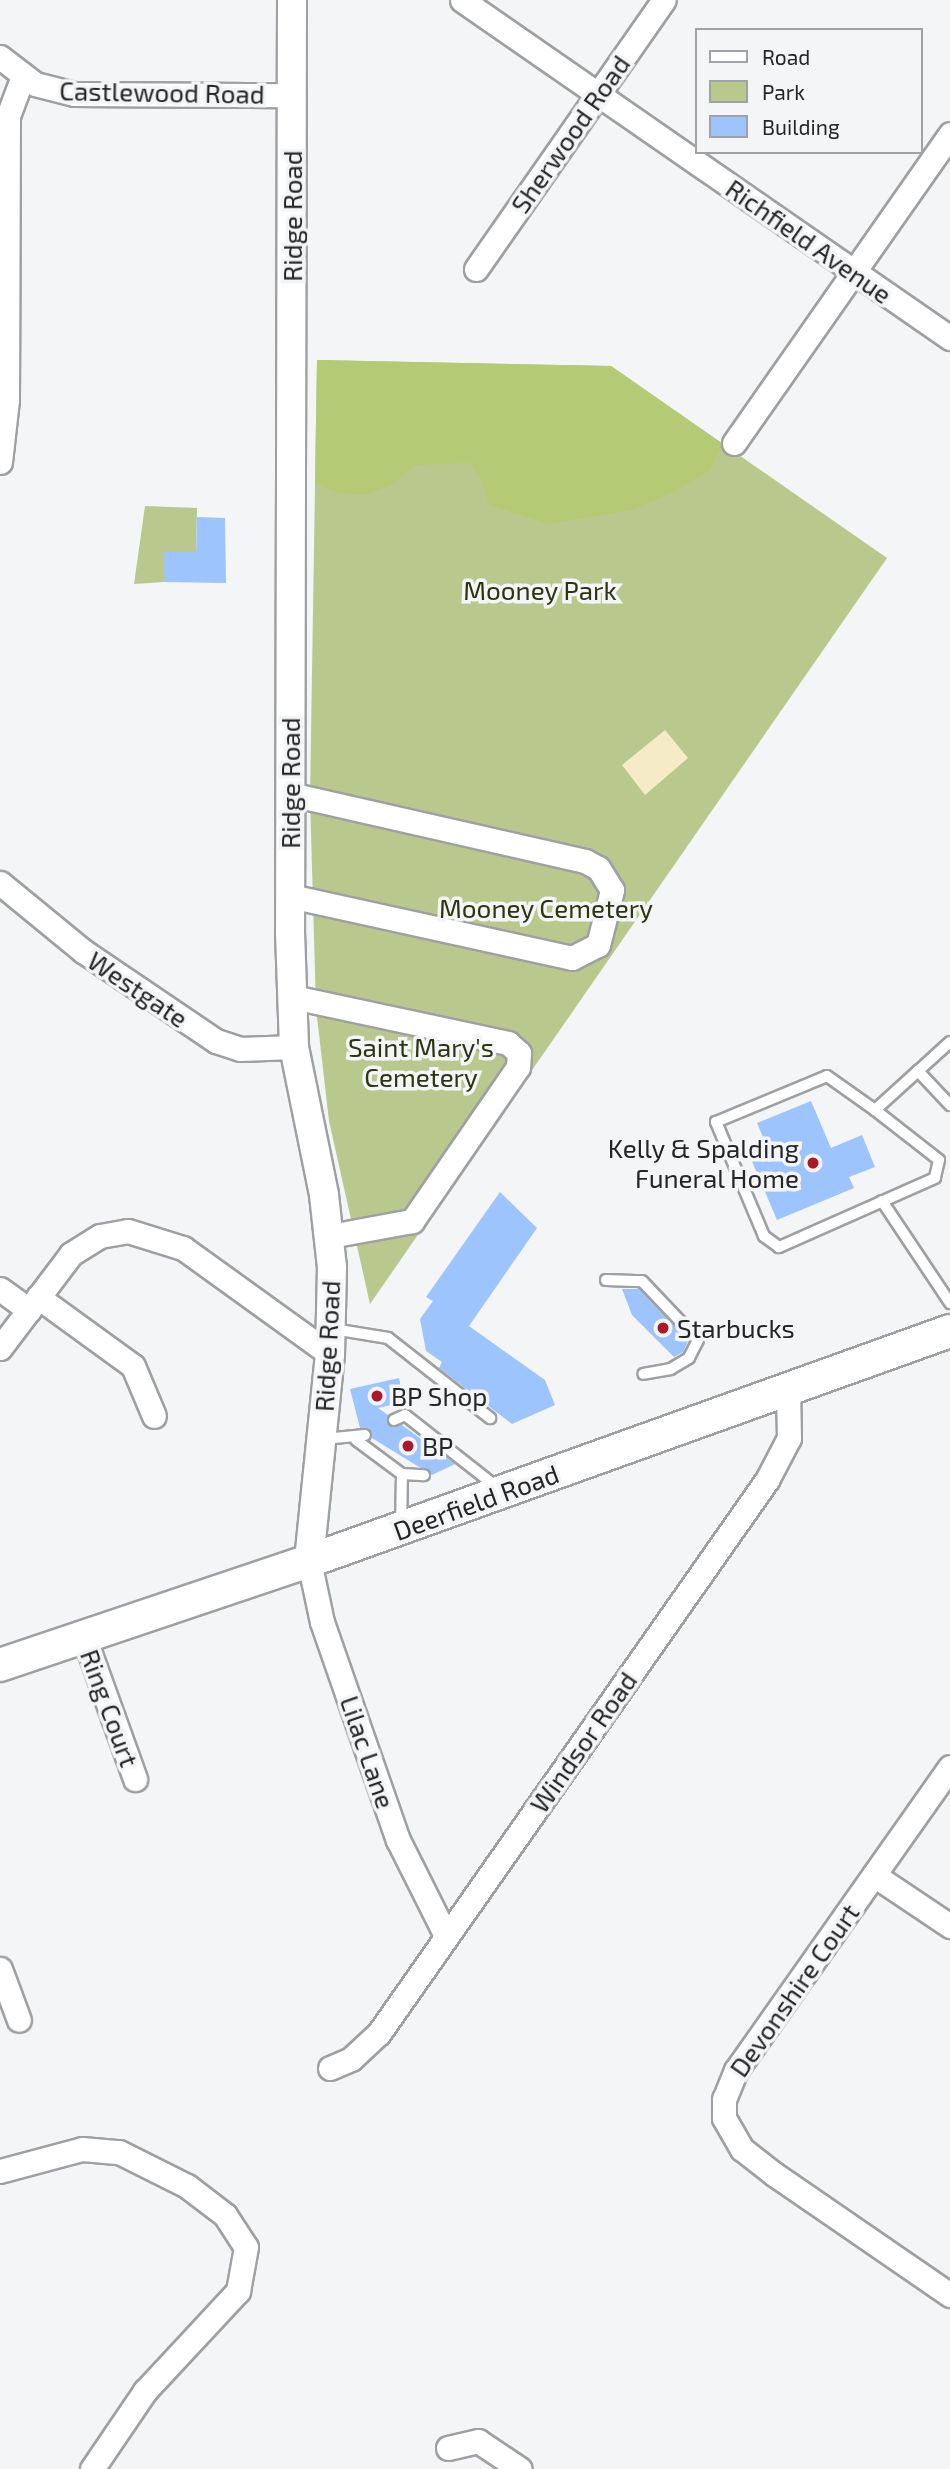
<!DOCTYPE html>
<style>
body{margin:0}
#map{position:relative;width:950px;height:2469px;overflow:hidden;background:#f3f5f7;font-family:"Exo 2",sans-serif}
div>[style]{position:absolute}
[style*='--x']{left:calc(var(--x)*1px);top:calc(var(--y)*1px);width:calc(var(--w)*1px);rotate:calc(var(--a)*1deg)}
.green>*{inset:0;background:#b9c98d}
.forest>*{inset:0;background:#b5ca74}
.sand>*{inset:0;background:#f5ebc6}
.building>*{inset:0;background:#9ec4fd}
.roads{filter:drop-shadow(2px 0 #9ea0a2) drop-shadow(-2px 0 #9ea0a2) drop-shadow(0 2px #9ea0a2) drop-shadow(0 -2px #9ea0a2)}
.service>*{height:10px;margin:-5px;padding:0 5px;transform-origin:5px;border-radius:5px;background:#fff}
.minor>*{height:23px;margin:-11.5px;padding:0 11.5px;transform-origin:11.5px;border-radius:11.5px;background:#fff}
.tertiary>*{height:28px;margin:-14px;padding:0 14px;transform-origin:14px;border-radius:14px;background:#fff}
.secondary>*{height:32px;margin:-16px;padding:0 16px;transform-origin:16px;border-radius:16px;background:#fff}
.dots>*{width:19px;height:19px;translate:-50% -50%;box-sizing:border-box;border:4px solid #f3f5f7;border-radius:50%}
span{translate:-50% -50%;white-space:nowrap;text-align:center;line-height:1.15;-webkit-text-stroke:7px #f3f5f7;paint-order:stroke}
.street-label{font-size:26px;color:#242525}
.park-label{font-size:26px;color:#2c3410}
.poi-label{font-size:26px;color:#242525}
.right{translate:-100% -50%;text-align:right}
.left{translate:0 -50%;text-align:left}
.legend{position:absolute;left:695px;top:28px;width:228px;height:126px;box-sizing:border-box;background:#f3f5f7;border:2px solid #a0a2a3;margin:0;padding:9px 12px;list-style:none;font-size:21px;color:#242525}
.legend li{display:flex;align-items:center;gap:14px;height:35px}
.legend b{width:35px;border:2px solid #a0a2a3}
</style>
<div id="map">
<div class="green">
<i style="clip-path:polygon(317px 360px,611px 366px,887px 558px,370px 1304px,329px 1121px,316px 1008px,310px 798px)"></i>
<i style="clip-path:polygon(145px 506px,197px 508px,196px 552px,165px 552px,164px 582px,134px 584px)"></i>
</div>
<div class="forest">
<i style="clip-path:polygon(317px 360px,611px 366px,723px 444px,710px 470px,673px 492px,632px 510px,549px 524px,489px 505px,480px 476px,469px 463px,415px 465px,393px 484px,364px 495px,337px 493px,315px 483px)"></i>
</div>
<div class="sand">
<i style="clip-path:polygon(665px 730px,688px 758px,645px 795px,622px 765px)"></i>
</div>
<div class="building">
<i style="clip-path:polygon(197px 517px,225px 518px,226px 583px,164px 582px,164px 552px,196px 552px)"></i>
<i style="clip-path:polygon(811px 1101px,831px 1148px,862px 1135px,875px 1167px,849px 1177px,854px 1188px,777px 1220px,751px 1159px,769px 1151px,757px 1123px)"></i>
<i style="clip-path:polygon(500px 1192px,537px 1228px,469px 1326px,545px 1380px,555px 1405px,512px 1424px,439px 1368px,442px 1362px,426px 1351px,420px 1319px,433px 1301px,426px 1297px)"></i>
<i style="clip-path:polygon(622px 1289px,639px 1289px,688px 1341px,683px 1352px,674px 1357px,632px 1315px)"></i>
<i style="clip-path:polygon(399px 1378px,404px 1402px,378px 1408px,388px 1415px,389px 1426px,402px 1425px,455px 1464px,432px 1475px,372px 1438px,369px 1428px,360px 1428px,350px 1389px)"></i>
</div>
<div class="roads">
<div class="service">
<i style="--x:950;--y:1042;--w:43;--a:137.8"></i>
<i style="--x:918;--y:1071;--w:47;--a:46.7"></i>
<i style="--x:875;--y:1110;--w:81;--a:38"></i>
<i style="--x:939;--y:1160;--w:18;--a:103"></i>
<i style="--x:935;--y:1178;--w:171;--a:156.1"></i>
<i style="--x:779;--y:1247;--w:19;--a:-144"></i>
<i style="--x:764;--y:1236;--w:124;--a:-112.8"></i>
<i style="--x:716;--y:1122;--w:120;--a:-22.5"></i>
<i style="--x:827;--y:1076;--w:59;--a:35.3"></i>
<i style="--x:875;--y:1110;--w:58;--a:-42.2"></i>
<i style="--x:882;--y:1201;--w:123;--a:56.3"></i>
<i style="--x:606;--y:1280;--w:36;--a:2"></i>
<i style="--x:642;--y:1281;--w:81;--a:46.5"></i>
<i style="--x:698;--y:1340;--w:20;--a:117"></i>
<i style="--x:689;--y:1358;--w:21;--a:149"></i>
<i style="--x:671;--y:1369;--w:28;--a:170"></i>
<i style="--x:333;--y:1329;--w:56;--a:9.3"></i>
<i style="--x:388;--y:1338;--w:130;--a:38.1"></i>
<i style="--x:394;--y:1420;--w:12;--a:-24"></i>
<i style="--x:405;--y:1415;--w:118;--a:38.1"></i>
<i style="--x:324;--y:1439;--w:41;--a:-5.6"></i>
<i style="--x:356;--y:1440;--w:57;--a:36.5"></i>
<i style="--x:402;--y:1474;--w:52;--a:91.1"></i>
<i style="--x:402;--y:1474;--w:22;--a:3"></i>
</div>
<div class="minor">
<i style="--x:462;--y:0;--w:594;--a:34.71"></i>
<i style="--x:0;--y:57;--w:44;--a:37.6"></i>
<i style="--x:35;--y:84;--w:40;--a:14.4"></i>
<i style="--x:74;--y:94;--w:218;--a:0.3"></i>
<i style="--x:476;--y:269;--w:328;--a:-55.1"></i>
<i style="--x:734;--y:443;--w:377;--a:-55"></i>
<i style="--x:0;--y:462;--w:62;--a:-83.6"></i>
<i style="--x:7;--y:400;--w:284;--a:-89.8"></i>
<i style="--x:8;--y:116;--w:43;--a:-69.4"></i>
<i style="--x:0;--y:883;--w:107;--a:39.3"></i>
<i style="--x:83;--y:951;--w:161;--a:34.1"></i>
<i style="--x:216;--y:1041;--w:25;--a:18"></i>
<i style="--x:240;--y:1049;--w:54;--a:-2.1"></i>
<i style="--x:290;--y:896;--w:289;--a:12.4"></i>
<i style="--x:572;--y:958;--w:29;--a:-27"></i>
<i style="--x:598;--y:945;--w:57;--a:-75.7"></i>
<i style="--x:612;--y:890;--w:26;--a:-122"></i>
<i style="--x:598;--y:868;--w:15;--a:-152"></i>
<i style="--x:585;--y:861;--w:303;--a:-167.2"></i>
<i style="--x:293;--y:997;--w:220;--a:12.1"></i>
<i style="--x:508;--y:1043;--w:15;--a:42"></i>
<i style="--x:519;--y:1053;--w:14;--a:94"></i>
<i style="--x:518;--y:1067;--w:187;--a:124.5"></i>
<i style="--x:412;--y:1221;--w:83;--a:169.6"></i>
<i style="--x:0;--y:1289;--w:36;--a:36"></i>
<i style="--x:38;--y:1297;--w:117;--a:36"></i>
<i style="--x:133;--y:1366;--w:54;--a:67.2"></i>
<i style="--x:0;--y:1348;--w:118;--a:-52.9"></i>
<i style="--x:71;--y:1254;--w:34;--a:-32"></i>
<i style="--x:100;--y:1236;--w:28;--a:-10"></i>
<i style="--x:128;--y:1231;--w:58;--a:17.2"></i>
<i style="--x:183;--y:1248;--w:181;--a:35.8"></i>
<i style="--x:309;--y:1561;--w:62;--a:78"></i>
<i style="--x:322;--y:1622;--w:231;--a:70.8"></i>
<i style="--x:398;--y:1840;--w:107;--a:63.4"></i>
<i style="--x:84;--y:1637;--w:151;--a:70.2"></i>
<i style="--x:950;--y:1767;--w:371;--a:125.2"></i>
<i style="--x:736;--y:2070;--w:31;--a:112"></i>
<i style="--x:724;--y:2099;--w:19;--a:90"></i>
<i style="--x:724;--y:2118;--w:36;--a:60"></i>
<i style="--x:742;--y:2149;--w:41;--a:38"></i>
<i style="--x:774;--y:2174;--w:214;--a:34.5"></i>
<i style="--x:874;--y:1875;--w:92;--a:33.9"></i>
<i style="--x:0;--y:1969;--w:54;--a:69.6"></i>
<i style="--x:330;--y:2068;--w:23;--a:-23"></i>
<i style="--x:351;--y:2059;--w:38;--a:-43"></i>
<i style="--x:379;--y:2033;--w:676;--a:-54.95"></i>
<i style="--x:767;--y:1480;--w:47;--a:-62.4"></i>
<i style="--x:789;--y:1438;--w:47;--a:-91.2"></i>
<i style="--x:0;--y:2171;--w:85;--a:-15"></i>
<i style="--x:82;--y:2149;--w:37;--a:5"></i>
<i style="--x:119;--y:2152;--w:76;--a:26.6"></i>
<i style="--x:187;--y:2186;--w:48;--a:37.3"></i>
<i style="--x:225;--y:2215;--w:38;--a:57"></i>
<i style="--x:246;--y:2247;--w:45;--a:100.3"></i>
<i style="--x:238;--y:2291;--w:137;--a:132.9"></i>
<i style="--x:145;--y:2391;--w:94;--a:124.2"></i>
<i style="--x:448;--y:2448;--w:31;--a:-13"></i>
<i style="--x:478;--y:2441;--w:50;--a:33.7"></i>
</div>
<div class="tertiary">
<i style="--x:292;--y:0;--w:932;--a:90.12"></i>
<i style="--x:290;--y:932;--w:115;--a:88"></i>
<i style="--x:294;--y:1047;--w:151;--a:78.5"></i>
<i style="--x:324;--y:1195;--w:72;--a:83.7"></i>
<i style="--x:332;--y:1267;--w:87;--a:91.3"></i>
<i style="--x:330;--y:1354;--w:208;--a:95.8"></i>
</div>
<div class="secondary">
<i style="--x:0;--y:1665;--w:326;--a:-18.6"></i>
<i style="--x:309;--y:1561;--w:681;--a:-19.74"></i>
</div>
</div>
<div class="dots">
<i style="left:813px;top:1163px;background:#ac1825"></i>
<i style="left:663px;top:1328px;background:#ac1825"></i>
<i style="left:377px;top:1396px;background:#ac1825"></i>
<i style="left:408px;top:1446px;background:#ac1825"></i>
</div>
<div class="street-label">
<span style="left:162px;top:92px;rotate:1deg">Castlewood Road</span>
<span style="left:570px;top:134px;rotate:-55deg">Sherwood Road</span>
<span style="left:292px;top:216px;rotate:-90deg">Ridge Road</span>
<span style="left:809px;top:241px;rotate:35deg">Richfield Avenue</span>
<span style="left:290px;top:783px;rotate:-90deg">Ridge Road</span>
<span style="left:138px;top:989px;rotate:34deg">Westgate</span>
<span style="left:327px;top:1346px;rotate:-87deg">Ridge Road</span>
<span style="left:476px;top:1502px;rotate:-20deg">Deerfield Road</span>
<span style="left:110px;top:1708px;rotate:70deg">Ring Court</span>
<span style="left:583px;top:1742px;rotate:-55deg">Windsor Road</span>
<span style="left:368px;top:1752px;rotate:71deg">Lilac Lane</span>
<span style="left:794px;top:1990px;rotate:-55deg">Devonshire Court</span>
</div>
<div class="park-label">
<span style="left:540px;top:590px">Mooney Park</span>
<span style="left:546px;top:908px">Mooney Cemetery</span>
<span style="left:421px;top:1062px">Saint Mary's<br>Cemetery</span>
</div>
<div class="poi-label">
<span class="right" style="left:799px;top:1163px">Kelly &amp; Spalding<br>Funeral Home</span>
<span class="left" style="left:677px;top:1328px">Starbucks</span>
<span class="left" style="left:391px;top:1396px">BP Shop</span>
<span class="left" style="left:422px;top:1446px">BP</span>
</div>
<ul class="legend">
<li><b style="height:9px;background:#fff"></b>Road</li>
<li><b style="height:19px;background:#b9c98d"></b>Park</li>
<li><b style="height:19px;background:#9ec4fd"></b>Building</li>
</ul>
</div>
